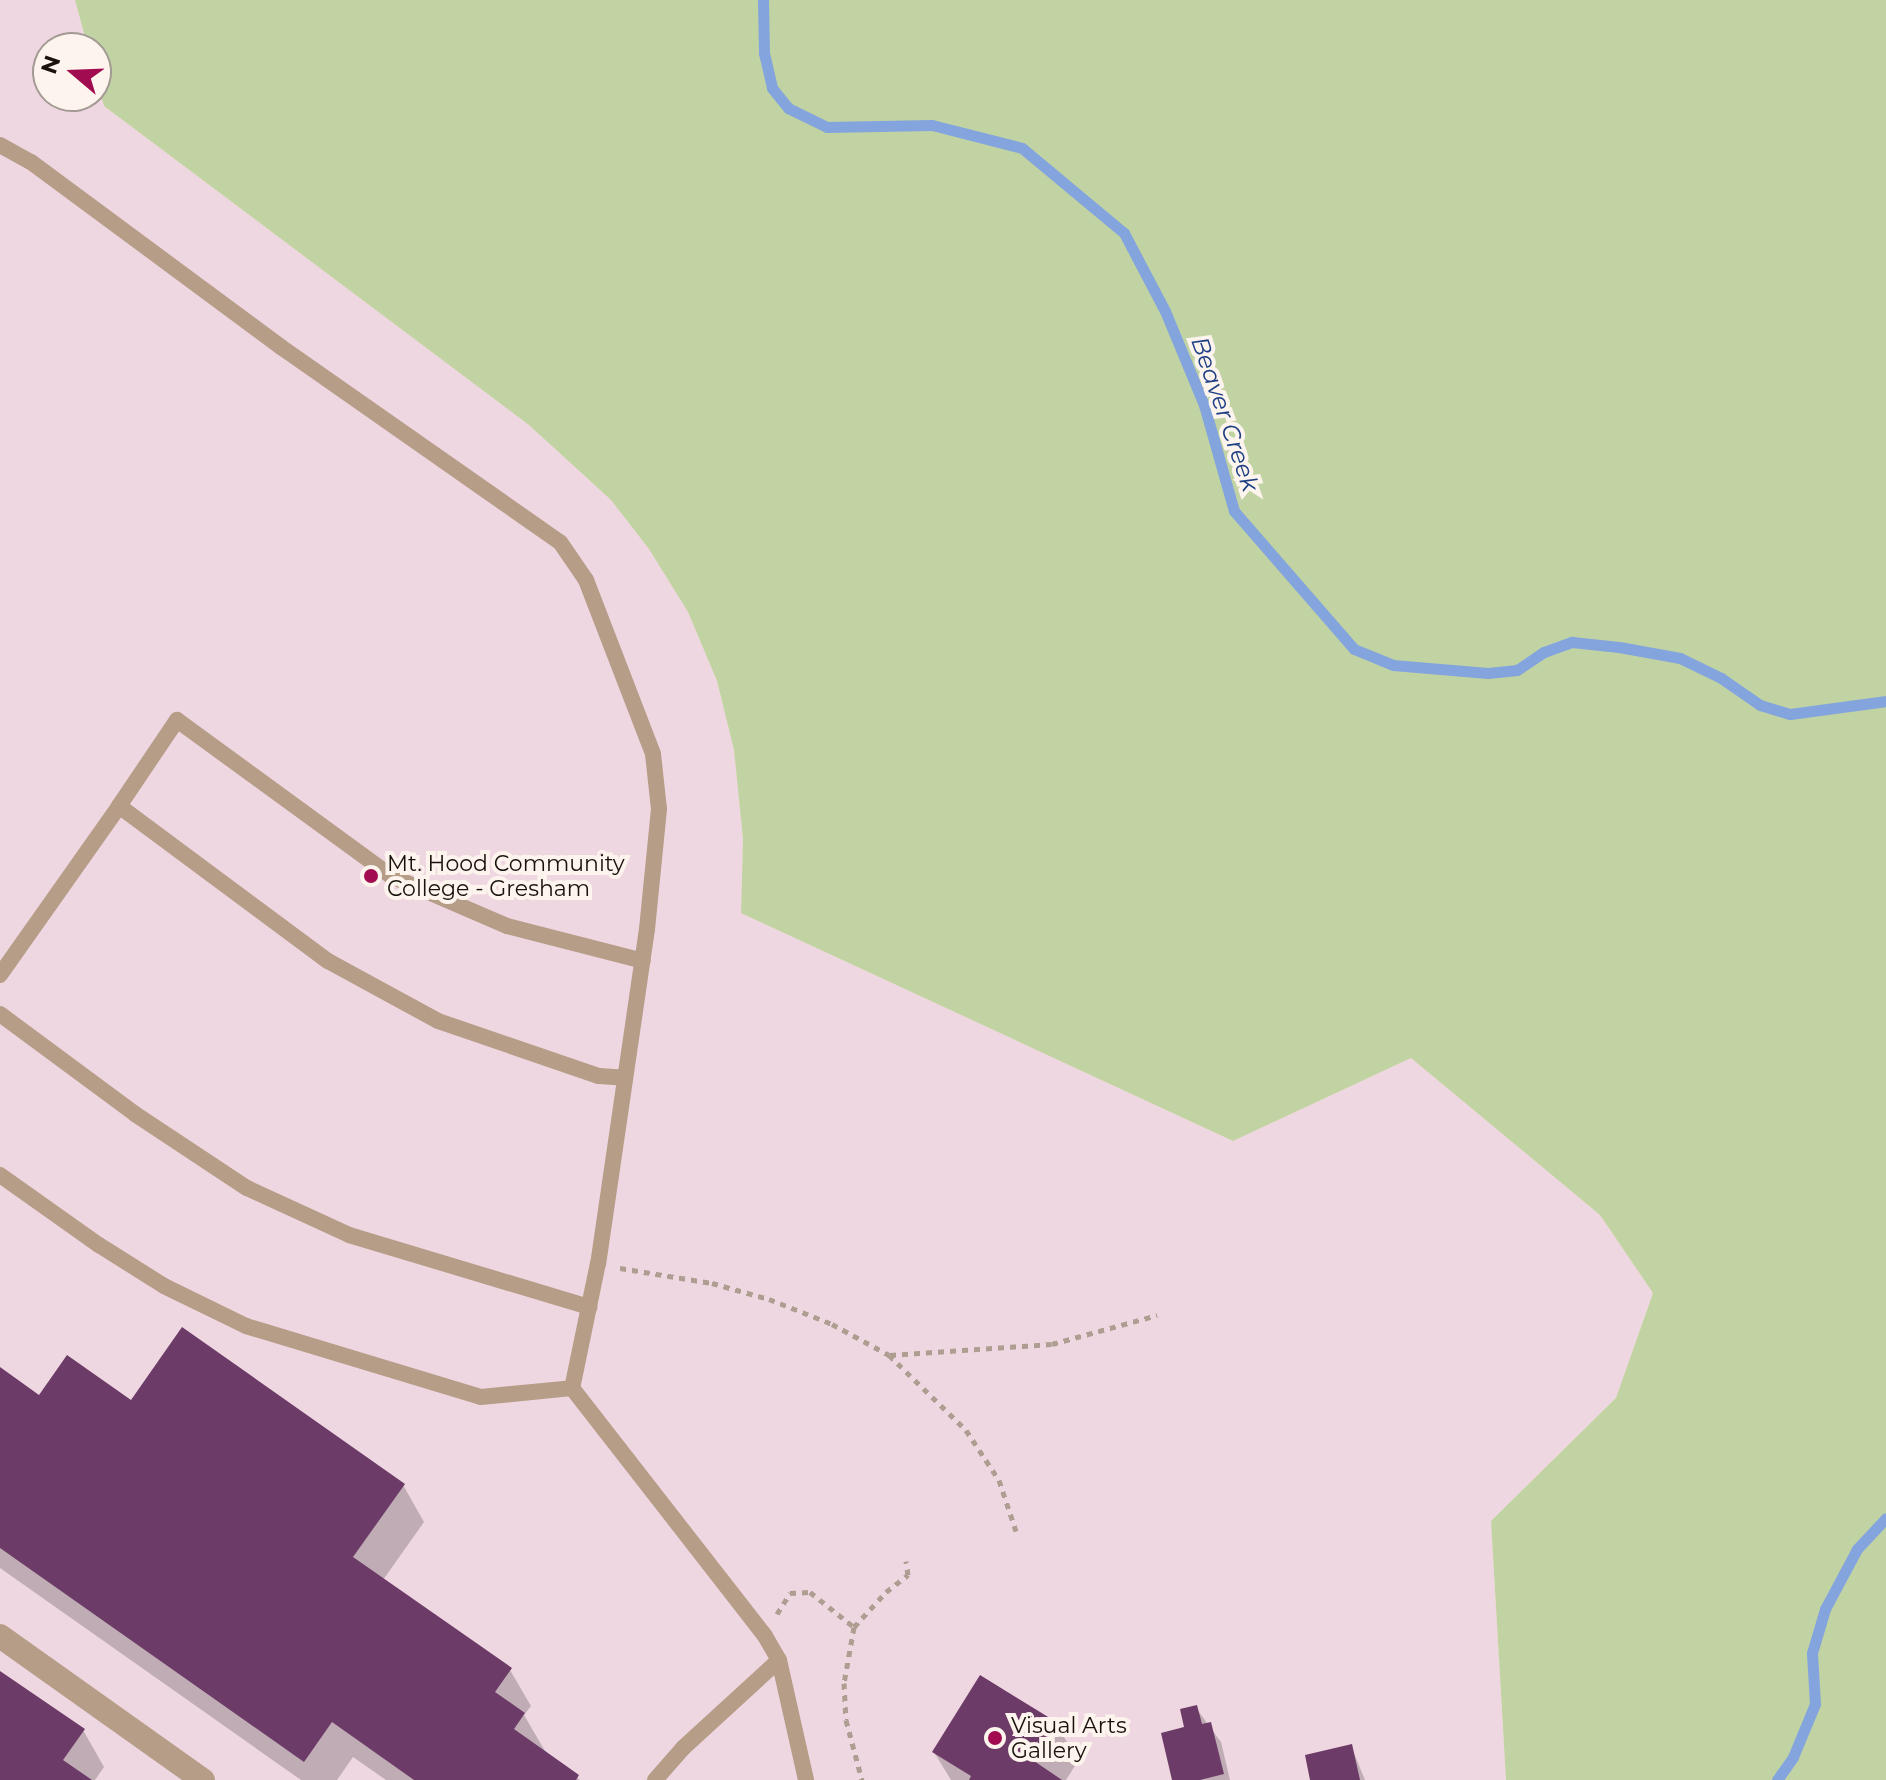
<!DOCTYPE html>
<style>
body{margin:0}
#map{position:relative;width:1886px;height:1780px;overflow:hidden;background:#fae4d4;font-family:Montserrat,sans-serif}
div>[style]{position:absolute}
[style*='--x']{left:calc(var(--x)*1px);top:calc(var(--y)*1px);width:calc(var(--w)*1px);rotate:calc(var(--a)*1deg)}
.education>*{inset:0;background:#efd7e2}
.green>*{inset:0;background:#c1d3a3}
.shadow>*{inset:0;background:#0003}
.stream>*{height:11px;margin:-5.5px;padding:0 5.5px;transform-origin:5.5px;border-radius:5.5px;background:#84a4de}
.building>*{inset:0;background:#6d3b68}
.path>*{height:5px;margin-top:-2.5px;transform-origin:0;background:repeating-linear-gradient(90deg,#ae9d91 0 6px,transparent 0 12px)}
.lane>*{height:16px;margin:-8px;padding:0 8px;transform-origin:8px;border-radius:8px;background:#b69d87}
.street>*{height:24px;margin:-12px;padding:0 12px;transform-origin:12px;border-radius:12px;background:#b69d87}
.dots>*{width:22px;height:22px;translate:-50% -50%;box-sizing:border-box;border:4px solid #fdf4ed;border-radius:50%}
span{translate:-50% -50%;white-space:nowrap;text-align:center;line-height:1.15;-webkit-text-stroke:8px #fdf4ed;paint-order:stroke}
.poi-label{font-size:22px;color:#19120c}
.left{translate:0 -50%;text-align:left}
.water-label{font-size:24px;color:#1c3e83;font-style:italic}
.north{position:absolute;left:32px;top:32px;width:80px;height:80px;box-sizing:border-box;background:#fdf4ed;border:2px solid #a29a93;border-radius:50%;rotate:289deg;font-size:22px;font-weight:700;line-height:32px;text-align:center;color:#19120c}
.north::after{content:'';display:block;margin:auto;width:28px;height:36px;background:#a10c50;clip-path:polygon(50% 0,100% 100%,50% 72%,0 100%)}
</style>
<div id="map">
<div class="education">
<i style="clip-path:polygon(0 0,75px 0,88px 48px,48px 48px,48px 96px,96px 96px,96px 77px,104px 106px,529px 425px,611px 500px,649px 549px,688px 612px,717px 681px,734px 750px,743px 839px,741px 913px,1233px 1141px,1411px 1058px,1600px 1215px,1653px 1293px,1616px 1398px,1491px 1521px,1506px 1780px,0 1780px)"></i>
</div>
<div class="green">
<i style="clip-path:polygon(75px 0,1886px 0,1886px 1780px,1506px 1780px,1491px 1521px,1616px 1398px,1653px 1293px,1600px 1215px,1411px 1058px,1233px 1141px,741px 913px,743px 839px,734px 750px,717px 681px,688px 612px,649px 549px,611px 500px,529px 425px,104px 106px,96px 77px,96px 48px,88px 48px)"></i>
</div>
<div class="shadow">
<i style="clip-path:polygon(0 1370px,40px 1398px,131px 1403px,403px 1485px,424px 1522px,383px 1580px,510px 1670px,531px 1706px,524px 1715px,545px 1751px,580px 1780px,386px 1780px,353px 1757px,337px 1780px,301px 1780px,0 1568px)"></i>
<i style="clip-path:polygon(0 1673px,83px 1730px,104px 1767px,95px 1780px,0 1780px)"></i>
<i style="clip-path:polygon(1196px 1708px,1221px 1742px,1230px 1780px,1174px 1780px)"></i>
<i style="clip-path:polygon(1057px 1725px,1078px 1761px,1066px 1780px,951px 1780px,934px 1752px)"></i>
<i style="clip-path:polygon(1351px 1746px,1365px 1780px,1312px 1780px)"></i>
</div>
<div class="stream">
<i style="--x:763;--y:0;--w:53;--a:88.9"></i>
<i style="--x:764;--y:53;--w:36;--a:77"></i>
<i style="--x:772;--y:88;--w:26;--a:51"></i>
<i style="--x:788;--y:108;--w:43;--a:26"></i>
<i style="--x:827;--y:127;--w:105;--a:-1.1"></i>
<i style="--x:932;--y:125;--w:93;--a:14.3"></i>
<i style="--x:1022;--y:148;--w:133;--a:39.8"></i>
<i style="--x:1124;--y:233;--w:88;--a:62.3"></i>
<i style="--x:1165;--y:311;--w:102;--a:67.5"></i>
<i style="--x:1204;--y:405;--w:110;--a:74.2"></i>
<i style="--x:1234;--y:511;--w:183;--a:49"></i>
<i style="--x:1354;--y:649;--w:42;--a:22.3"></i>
<i style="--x:1393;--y:665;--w:95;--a:4.8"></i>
<i style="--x:1488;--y:673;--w:29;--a:-6"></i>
<i style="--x:1517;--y:670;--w:32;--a:-34"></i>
<i style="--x:1544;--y:652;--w:30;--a:-20"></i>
<i style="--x:1572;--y:642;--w:47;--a:6.1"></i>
<i style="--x:1619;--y:647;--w:62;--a:10.2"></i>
<i style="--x:1680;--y:658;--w:46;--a:26"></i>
<i style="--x:1721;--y:678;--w:47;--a:34.7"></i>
<i style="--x:1760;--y:705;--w:31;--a:17"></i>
<i style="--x:1790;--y:714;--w:97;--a:-7.7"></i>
<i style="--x:1777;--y:1780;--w:28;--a:-55"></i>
<i style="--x:1793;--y:1757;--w:57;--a:-67.5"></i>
<i style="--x:1815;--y:1704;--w:51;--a:-93.4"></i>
<i style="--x:1812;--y:1653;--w:46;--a:-73.5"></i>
<i style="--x:1825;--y:1609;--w:68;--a:-61.9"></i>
<i style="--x:1857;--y:1549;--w:42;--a:-46.9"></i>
</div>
<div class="building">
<i style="clip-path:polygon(182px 1327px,405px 1484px,353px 1557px,512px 1668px,495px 1692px,525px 1713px,514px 1729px,579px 1775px,576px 1780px,414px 1780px,332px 1722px,304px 1762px,0 1548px,0 1367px,39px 1395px,67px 1355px,131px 1400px)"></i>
<i style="clip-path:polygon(0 1671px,85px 1729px,63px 1760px,92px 1780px,0 1780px)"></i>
<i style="clip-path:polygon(980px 1675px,1058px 1723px,1034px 1761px,1062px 1780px,969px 1780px,971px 1776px,932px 1752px)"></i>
<i style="clip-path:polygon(1197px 1705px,1202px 1724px,1211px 1722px,1224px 1774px,1200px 1780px,1172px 1780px,1161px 1733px,1184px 1727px,1180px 1709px)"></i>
<i style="clip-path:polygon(1352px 1744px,1360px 1780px,1310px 1780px,1305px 1755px)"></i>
</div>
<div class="path">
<i style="--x:620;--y:1268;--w:93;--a:9.3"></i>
<i style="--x:712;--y:1283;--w:59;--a:15.7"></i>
<i style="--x:769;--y:1299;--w:68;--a:21.6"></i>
<i style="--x:832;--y:1324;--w:65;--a:28.5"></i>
<i style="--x:889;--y:1355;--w:107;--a:44.2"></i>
<i style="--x:966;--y:1430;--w:60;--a:56.6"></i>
<i style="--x:999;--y:1480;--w:54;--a:71.6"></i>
<i style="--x:890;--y:1355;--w:162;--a:-3.9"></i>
<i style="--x:1052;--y:1344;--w:109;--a:-15.4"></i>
<i style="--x:777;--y:1614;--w:25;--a:-58"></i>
<i style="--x:790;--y:1593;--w:20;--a:-3"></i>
<i style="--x:810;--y:1592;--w:56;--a:38.5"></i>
<i style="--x:854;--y:1627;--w:57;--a:100.1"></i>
<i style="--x:844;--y:1683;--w:37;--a:87"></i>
<i style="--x:846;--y:1720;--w:62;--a:75.1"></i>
<i style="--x:854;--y:1627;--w:47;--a:-47.6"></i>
<i style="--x:886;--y:1592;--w:28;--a:-38"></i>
<i style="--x:908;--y:1575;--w:14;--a:-98"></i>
</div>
<div class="lane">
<i style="--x:0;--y:145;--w:35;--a:29"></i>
<i style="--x:31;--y:162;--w:311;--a:36.5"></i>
<i style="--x:281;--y:347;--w:340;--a:35"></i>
<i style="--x:560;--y:542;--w:46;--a:55.6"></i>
<i style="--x:586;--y:580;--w:186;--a:68.9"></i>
<i style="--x:653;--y:754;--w:55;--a:83.8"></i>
<i style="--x:659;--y:809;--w:121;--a:95.7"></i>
<i style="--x:647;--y:929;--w:338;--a:98.3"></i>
<i style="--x:598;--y:1263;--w:128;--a:101.7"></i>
<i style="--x:119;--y:806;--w:104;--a:-56"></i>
<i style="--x:177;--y:720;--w:265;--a:36.1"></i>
<i style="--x:391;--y:876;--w:126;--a:23.3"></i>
<i style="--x:507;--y:926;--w:140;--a:14.4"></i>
<i style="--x:0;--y:975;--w:207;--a:-54.8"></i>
<i style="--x:119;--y:806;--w:260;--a:36.6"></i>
<i style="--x:328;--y:961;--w:125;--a:28.6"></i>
<i style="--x:438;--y:1021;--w:170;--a:18.9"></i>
<i style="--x:599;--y:1076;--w:26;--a:4"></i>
<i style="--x:0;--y:1014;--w:168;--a:36.5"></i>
<i style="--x:135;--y:1114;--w:134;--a:33.5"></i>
<i style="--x:247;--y:1188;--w:112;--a:24.7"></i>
<i style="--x:349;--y:1235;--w:251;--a:16.7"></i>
<i style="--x:0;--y:1175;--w:121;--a:35.3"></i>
<i style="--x:99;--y:1245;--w:77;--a:32.2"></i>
<i style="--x:164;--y:1286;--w:91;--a:26"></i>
<i style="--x:246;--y:1326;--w:245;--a:16.8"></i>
<i style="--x:481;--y:1397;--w:91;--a:-5.6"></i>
<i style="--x:572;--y:1388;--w:314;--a:52.1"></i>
<i style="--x:765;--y:1636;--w:28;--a:60"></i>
<i style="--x:779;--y:1660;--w:123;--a:77.3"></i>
<i style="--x:655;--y:1780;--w:43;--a:-48.8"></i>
<i style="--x:683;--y:1748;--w:130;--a:-42.5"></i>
</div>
<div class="street">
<i style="--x:0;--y:1636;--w:249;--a:35.4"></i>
</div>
<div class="dots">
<i style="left:371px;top:876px;background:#a10c50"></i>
<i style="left:995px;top:1738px;background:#a10c50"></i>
</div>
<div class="poi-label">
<span class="left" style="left:387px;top:876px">Mt. Hood Community<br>College - Gresham</span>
<span class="left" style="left:1011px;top:1738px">Visual Arts<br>Gallery</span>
</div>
<div class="water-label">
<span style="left:1225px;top:414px;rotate:71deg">Beaver Creek</span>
</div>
<div class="north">N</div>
</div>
